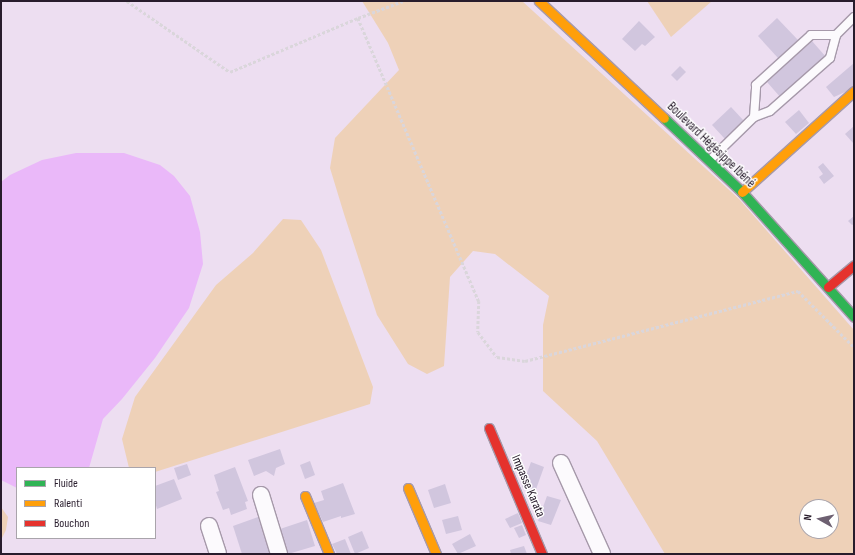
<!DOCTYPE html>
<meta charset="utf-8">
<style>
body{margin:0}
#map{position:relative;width:855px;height:555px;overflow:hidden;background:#eddef1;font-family:"Sofia Sans Condensed",sans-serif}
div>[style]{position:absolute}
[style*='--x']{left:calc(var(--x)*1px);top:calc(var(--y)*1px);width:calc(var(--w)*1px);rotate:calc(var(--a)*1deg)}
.green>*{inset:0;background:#eed1b8}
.water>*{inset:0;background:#eab8f9}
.building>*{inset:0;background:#d1c6de}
.path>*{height:2.5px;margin-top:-1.25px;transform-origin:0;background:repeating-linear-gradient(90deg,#dad6db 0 3px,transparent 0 5px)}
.roads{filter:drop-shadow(1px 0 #a699aa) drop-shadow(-1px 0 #a699aa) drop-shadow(0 1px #a699aa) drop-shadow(0 -1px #a699aa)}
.lane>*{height:8px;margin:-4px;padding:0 4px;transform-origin:4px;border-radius:4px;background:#fcfafd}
.street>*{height:16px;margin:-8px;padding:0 8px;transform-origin:8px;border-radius:8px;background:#fcfafd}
.fast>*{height:9px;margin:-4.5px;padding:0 4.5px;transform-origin:4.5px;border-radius:4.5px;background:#30b455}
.slow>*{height:9px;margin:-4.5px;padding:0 4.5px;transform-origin:4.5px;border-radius:4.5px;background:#ff9f0a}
.jam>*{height:9px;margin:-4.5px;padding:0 4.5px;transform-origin:4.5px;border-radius:4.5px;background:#e5322d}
span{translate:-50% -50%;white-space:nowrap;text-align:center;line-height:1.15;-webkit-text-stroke:3px #fff;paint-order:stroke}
.street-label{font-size:13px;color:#281c2c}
.frame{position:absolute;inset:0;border:2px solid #281c2c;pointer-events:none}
.legend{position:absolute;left:16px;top:467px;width:140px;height:72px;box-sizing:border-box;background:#fff;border:1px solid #a9a4ab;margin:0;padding:5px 7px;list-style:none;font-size:12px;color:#281c2c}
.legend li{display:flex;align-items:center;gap:8px;height:20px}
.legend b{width:20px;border:1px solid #a9a4ab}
.north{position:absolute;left:799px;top:499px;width:40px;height:40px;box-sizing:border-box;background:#fff;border:1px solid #a9a4ab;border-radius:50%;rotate:278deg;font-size:11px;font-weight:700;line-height:16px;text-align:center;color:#281c2c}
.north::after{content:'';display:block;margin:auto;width:14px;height:18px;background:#6d6071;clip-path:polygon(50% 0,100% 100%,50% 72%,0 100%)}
</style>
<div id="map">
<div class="green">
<i style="clip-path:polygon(evenodd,362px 1px,522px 1px,739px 199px,854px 330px,854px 554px,665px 554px,597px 441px,543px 391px,543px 325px,549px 296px,495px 254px,473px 251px,450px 277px,444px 366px,427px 374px,408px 364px,377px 315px,344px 214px,330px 168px,335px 138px,399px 70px,388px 43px,362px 1px,807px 507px,831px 507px,831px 531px,807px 531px,807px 507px)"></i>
<i style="clip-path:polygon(647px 1px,712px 1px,671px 37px)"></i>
<i style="clip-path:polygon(283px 219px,301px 220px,321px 250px,373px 387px,370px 404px,155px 472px,155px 468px,129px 468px,122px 439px,135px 397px,216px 285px,253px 253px)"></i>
<i style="clip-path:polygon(1px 507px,8px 517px,6px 530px,1px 540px)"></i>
</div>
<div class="water">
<i style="clip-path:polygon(76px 153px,124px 153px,160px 165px,174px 176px,190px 196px,200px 232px,203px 264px,189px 308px,155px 358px,122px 399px,103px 419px,89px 468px,17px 468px,17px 488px,1px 480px,1px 182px,10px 175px,42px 160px)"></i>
</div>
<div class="building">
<i style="clip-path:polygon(777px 18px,798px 40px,778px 58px,758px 36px)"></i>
<i style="clip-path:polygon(639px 21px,655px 37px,645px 46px,642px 44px,635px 51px,622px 39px)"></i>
<i style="clip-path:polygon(812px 41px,826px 57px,781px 98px,767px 82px)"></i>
<i style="clip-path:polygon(854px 63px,854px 88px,834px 97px,826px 87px)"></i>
<i style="clip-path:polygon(680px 66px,686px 72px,677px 81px,671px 75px)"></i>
<i style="clip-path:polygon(731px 107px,745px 122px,725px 139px,712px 125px)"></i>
<i style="clip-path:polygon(799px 110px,809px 123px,796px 134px,785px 122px)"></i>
<i style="clip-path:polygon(854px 126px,854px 144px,845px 134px)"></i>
<i style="clip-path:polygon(823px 163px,834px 176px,824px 184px,819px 177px,823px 174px,818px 167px)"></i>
<i style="clip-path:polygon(854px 216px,854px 224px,852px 225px,848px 221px)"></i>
<i style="clip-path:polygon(280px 449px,285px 464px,276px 468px,274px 476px,266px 471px,254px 476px,248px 460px)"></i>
<i style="clip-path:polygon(310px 461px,315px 475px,305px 479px,300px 465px)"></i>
<i style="clip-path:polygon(531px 462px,544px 467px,535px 492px,522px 487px)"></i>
<i style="clip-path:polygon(187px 464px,191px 475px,178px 480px,174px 468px)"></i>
<i style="clip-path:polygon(235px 467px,248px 501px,245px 502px,247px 509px,231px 515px,229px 508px,223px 510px,216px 492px,219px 491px,214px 475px)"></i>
<i style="clip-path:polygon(174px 479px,182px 499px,157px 509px,155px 502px,155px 486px)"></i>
<i style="clip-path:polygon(343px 483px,355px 514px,341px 518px,341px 516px,323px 522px,314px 503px,324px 500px,321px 491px)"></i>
<i style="clip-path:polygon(445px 484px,451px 503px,434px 508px,428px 490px)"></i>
<i style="clip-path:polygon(547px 496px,561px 500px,551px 525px,538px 521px)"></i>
<i style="clip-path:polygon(518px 513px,522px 523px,510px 528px,505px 519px)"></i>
<i style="clip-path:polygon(458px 516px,462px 530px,446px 534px,442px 520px)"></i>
<i style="clip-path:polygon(258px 517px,270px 554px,242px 554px,233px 526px)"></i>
<i style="clip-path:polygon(307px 520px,315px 546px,288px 554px,280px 529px)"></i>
<i style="clip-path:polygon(522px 525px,526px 535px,519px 538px,514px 528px)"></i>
<i style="clip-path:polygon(362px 531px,369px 548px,355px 554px,348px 537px)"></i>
<i style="clip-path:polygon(470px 534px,476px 546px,458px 554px,452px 544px)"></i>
<i style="clip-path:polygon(345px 539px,351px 554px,337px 554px,332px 544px)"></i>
<i style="clip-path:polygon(524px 546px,527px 554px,511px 554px,510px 550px)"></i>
</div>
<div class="path">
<i style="--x:127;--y:1;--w:125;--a:34.6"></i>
<i style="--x:230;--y:72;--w:139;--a:-22.9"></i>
<i style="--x:358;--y:18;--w:48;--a:-20.7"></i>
<i style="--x:358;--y:18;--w:308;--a:66.9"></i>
<i style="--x:479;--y:301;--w:31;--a:92"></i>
<i style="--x:478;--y:332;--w:31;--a:53"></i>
<i style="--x:497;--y:357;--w:28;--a:8"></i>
<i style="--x:525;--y:361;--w:282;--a:-14.4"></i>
<i style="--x:798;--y:291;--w:79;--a:45"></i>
</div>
<div class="roads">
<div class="lane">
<i style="--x:754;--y:117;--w:32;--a:-86"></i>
<i style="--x:756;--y:85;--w:74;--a:-42.3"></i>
<i style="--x:811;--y:35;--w:25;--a:0"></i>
<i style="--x:710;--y:160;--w:62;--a:-44.3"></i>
<i style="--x:754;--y:117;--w:17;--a:-21"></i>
<i style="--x:770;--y:111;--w:80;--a:-41.5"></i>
<i style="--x:830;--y:58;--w:24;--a:-75"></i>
<i style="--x:836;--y:35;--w:25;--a:-45"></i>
</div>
<div class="street">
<i style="--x:561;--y:463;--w:100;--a:65.7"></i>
<i style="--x:261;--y:495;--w:62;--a:73"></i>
<i style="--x:209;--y:526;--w:29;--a:72"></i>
</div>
<div class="fast">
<i style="--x:664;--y:118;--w:108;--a:43.5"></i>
<i style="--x:742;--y:192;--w:168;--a:48.1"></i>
</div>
<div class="slow">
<i style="--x:539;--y:1;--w:171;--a:43.1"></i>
<i style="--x:742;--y:192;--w:151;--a:-42"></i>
<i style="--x:408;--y:488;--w:72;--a:67"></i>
<i style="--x:305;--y:496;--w:63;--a:67.5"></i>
</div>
<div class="jam">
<i style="--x:828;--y:287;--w:34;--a:-40"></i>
<i style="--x:489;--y:428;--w:137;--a:67.2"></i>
</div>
</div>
<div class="street-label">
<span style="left:711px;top:145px;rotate:44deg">Boulevard Hégésippe Ibéné</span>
<span style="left:528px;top:486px;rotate:67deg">Impasse Karata</span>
</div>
<div class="frame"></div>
<ul class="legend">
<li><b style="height:5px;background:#30b455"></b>Fluide</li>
<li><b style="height:5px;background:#ff9f0a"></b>Ralenti</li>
<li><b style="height:5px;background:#e5322d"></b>Bouchon</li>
</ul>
<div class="north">N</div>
</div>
